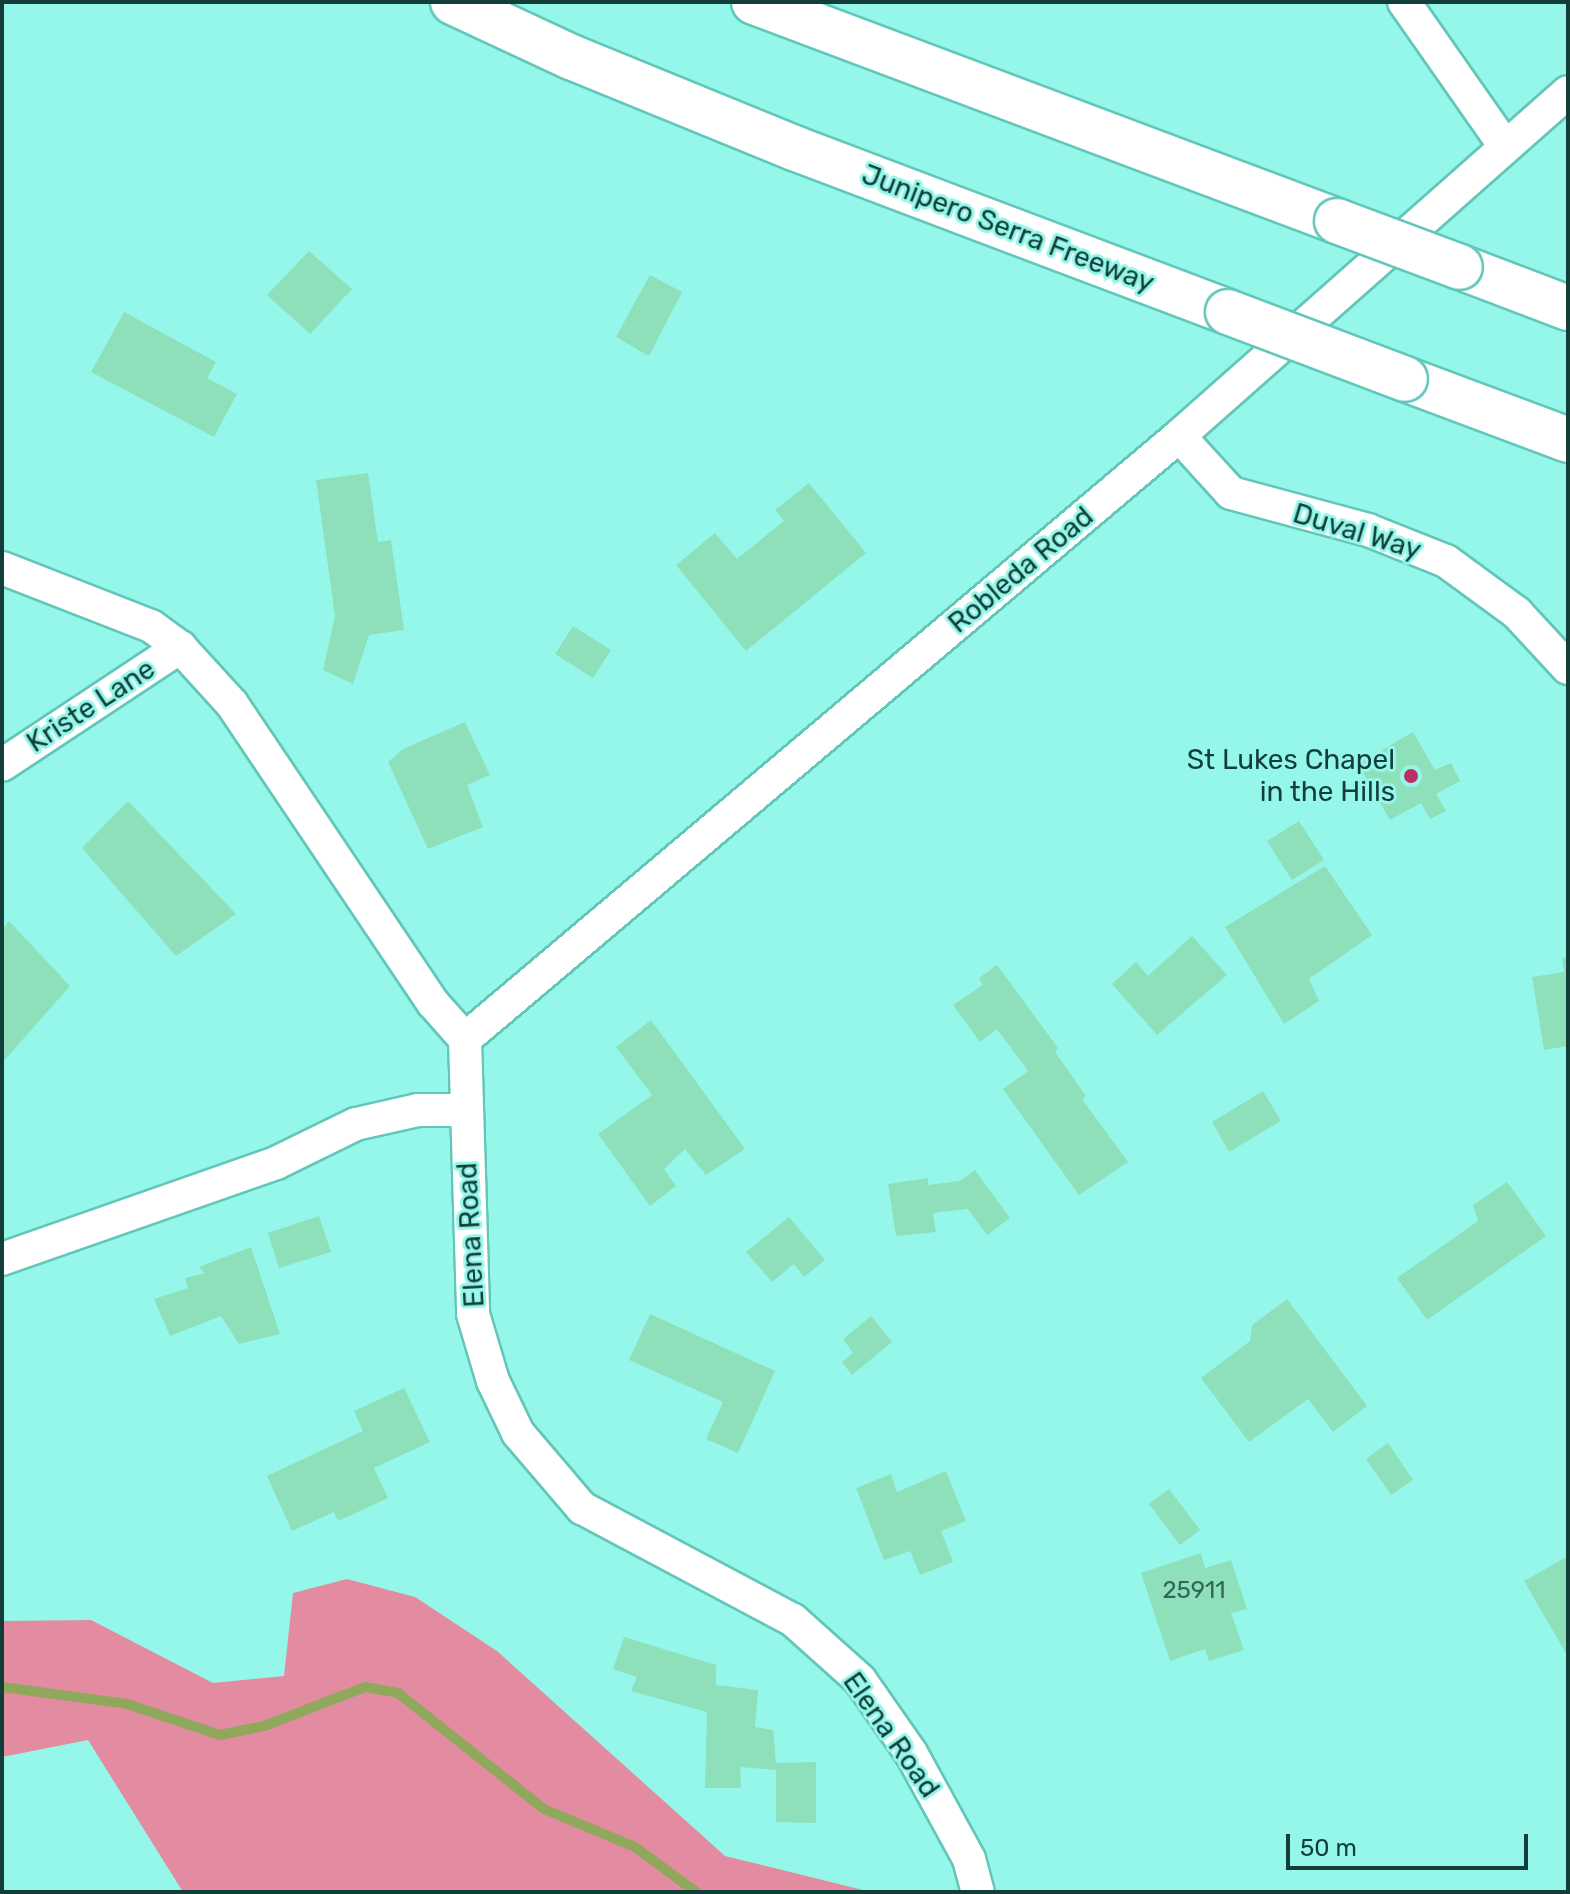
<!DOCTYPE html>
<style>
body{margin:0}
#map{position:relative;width:1570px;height:1894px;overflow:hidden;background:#94f7e9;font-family:Rubik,sans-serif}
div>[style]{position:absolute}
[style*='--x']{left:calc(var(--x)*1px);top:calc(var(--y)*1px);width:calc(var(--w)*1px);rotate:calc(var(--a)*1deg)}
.forest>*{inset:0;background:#e38ca1}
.stream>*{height:10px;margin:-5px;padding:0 5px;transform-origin:5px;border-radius:5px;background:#8fa85b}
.building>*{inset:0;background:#8ee0bb}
.roads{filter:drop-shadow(2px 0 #62c6b9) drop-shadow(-2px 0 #62c6b9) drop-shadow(0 2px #62c6b9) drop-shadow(0 -2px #62c6b9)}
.minor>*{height:32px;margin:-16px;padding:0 16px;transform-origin:16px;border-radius:16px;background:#fff}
.highway>*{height:44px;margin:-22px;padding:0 22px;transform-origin:22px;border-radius:22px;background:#fff}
.bridges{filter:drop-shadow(2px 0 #62c6b9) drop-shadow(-2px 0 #62c6b9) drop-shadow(0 2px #62c6b9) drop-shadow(0 -2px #62c6b9)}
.highway-bridge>*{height:44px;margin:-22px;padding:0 22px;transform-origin:22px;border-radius:22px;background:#fff}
.dots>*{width:22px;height:22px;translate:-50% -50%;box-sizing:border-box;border:4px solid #94f7e9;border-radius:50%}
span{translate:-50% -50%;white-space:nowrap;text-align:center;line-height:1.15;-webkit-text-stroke:6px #94f7e9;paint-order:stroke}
.number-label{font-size:24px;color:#316659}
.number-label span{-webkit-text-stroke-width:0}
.street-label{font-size:28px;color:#123d38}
.poi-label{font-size:28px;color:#123d38}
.right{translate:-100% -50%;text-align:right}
.frame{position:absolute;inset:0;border:4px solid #123d38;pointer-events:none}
.scale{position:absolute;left:1286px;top:1834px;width:242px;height:36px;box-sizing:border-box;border:4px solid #123d38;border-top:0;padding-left:10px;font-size:24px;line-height:28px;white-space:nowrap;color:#123d38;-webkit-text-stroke:6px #94f7e9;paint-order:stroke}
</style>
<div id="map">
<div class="forest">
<i style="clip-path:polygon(347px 1579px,415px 1597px,497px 1651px,725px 1856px,871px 1892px,183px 1892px,88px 1740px,2px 1757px,2px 1621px,91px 1620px,213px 1683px,284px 1676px,293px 1593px)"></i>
</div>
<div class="stream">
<i style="--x:2;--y:1687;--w:126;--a:7.7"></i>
<i style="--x:127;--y:1704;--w:98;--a:18.4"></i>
<i style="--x:220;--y:1735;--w:45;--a:-11.6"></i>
<i style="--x:264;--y:1726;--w:108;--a:-21.1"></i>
<i style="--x:365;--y:1687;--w:34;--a:10"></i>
<i style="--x:398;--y:1693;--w:186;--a:38.5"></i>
<i style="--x:544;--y:1809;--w:99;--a:22.7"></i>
<i style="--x:635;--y:1847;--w:76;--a:36.4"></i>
</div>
<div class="building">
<i style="clip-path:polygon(309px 251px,352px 289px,310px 334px,267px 295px)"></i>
<i style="clip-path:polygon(650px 275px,682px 292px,649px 356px,616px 337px)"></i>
<i style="clip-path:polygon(124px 312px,216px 362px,207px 378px,237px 394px,214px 437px,91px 372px)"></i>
<i style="clip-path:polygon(368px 473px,378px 542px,391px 540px,404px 630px,369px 635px,353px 684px,323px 670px,335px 616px,316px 480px)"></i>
<i style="clip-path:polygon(809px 483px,866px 553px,746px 651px,676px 565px,715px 533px,737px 559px,784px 521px,775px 510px)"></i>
<i style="clip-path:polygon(573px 626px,611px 650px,593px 678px,555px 654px)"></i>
<i style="clip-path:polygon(465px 722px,490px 775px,467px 785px,483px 827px,428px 849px,388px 762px,403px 749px)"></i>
<i style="clip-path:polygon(1413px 732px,1435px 770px,1451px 763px,1460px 781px,1436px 794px,1446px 811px,1430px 819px,1421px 803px,1390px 820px,1358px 764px)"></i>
<i style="clip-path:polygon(128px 801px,236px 914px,176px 956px,82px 848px)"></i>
<i style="clip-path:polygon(1299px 821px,1324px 860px,1292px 880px,1267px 841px)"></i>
<i style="clip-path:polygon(1325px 866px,1372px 935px,1309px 979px,1319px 1001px,1284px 1024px,1225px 927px)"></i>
<i style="clip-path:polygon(9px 921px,70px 986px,2px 1063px,2px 930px)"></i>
<i style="clip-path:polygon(1192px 936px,1227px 975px,1157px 1035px,1112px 984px,1136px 962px,1148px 976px)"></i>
<i style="clip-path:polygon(1568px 957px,1568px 1046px,1544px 1050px,1532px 977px,1564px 972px,1562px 958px)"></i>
<i style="clip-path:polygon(997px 965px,1058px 1048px,1055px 1052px,1086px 1096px,1082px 1099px,1128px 1162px,1079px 1195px,1003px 1089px,1028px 1071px,997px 1029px,980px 1042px,953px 1005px,983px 985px,979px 978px)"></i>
<i style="clip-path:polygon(651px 1020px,745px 1149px,706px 1175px,685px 1149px,664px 1169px,676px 1186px,650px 1206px,598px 1134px,652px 1095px,616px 1047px)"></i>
<i style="clip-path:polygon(1263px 1091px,1281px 1121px,1229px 1152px,1212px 1122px)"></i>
<i style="clip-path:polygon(975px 1170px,1010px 1218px,987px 1235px,968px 1209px,933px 1213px,936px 1232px,896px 1236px,888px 1184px,928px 1178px,928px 1185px,960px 1181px)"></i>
<i style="clip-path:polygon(1507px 1182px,1546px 1236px,1427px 1320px,1397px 1278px,1478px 1221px,1473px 1205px)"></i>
<i style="clip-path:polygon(319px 1216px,331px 1252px,279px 1268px,268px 1233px)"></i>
<i style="clip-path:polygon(789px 1217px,825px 1260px,804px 1277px,794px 1264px,772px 1282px,746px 1252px)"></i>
<i style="clip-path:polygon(251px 1247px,280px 1334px,239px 1344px,221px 1316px,170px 1336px,154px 1299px,188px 1288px,185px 1278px,205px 1273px,199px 1267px)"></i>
<i style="clip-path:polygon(1287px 1299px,1367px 1406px,1333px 1432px,1308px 1399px,1249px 1442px,1201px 1378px,1250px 1341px,1252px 1325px)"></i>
<i style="clip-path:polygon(650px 1314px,775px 1371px,738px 1453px,706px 1439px,723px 1402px,629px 1360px)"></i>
<i style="clip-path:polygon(871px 1316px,892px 1342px,852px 1375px,842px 1362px,853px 1353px,843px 1339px)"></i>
<i style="clip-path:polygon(404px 1388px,430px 1442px,374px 1468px,388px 1498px,338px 1521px,334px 1512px,292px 1531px,267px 1476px,363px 1431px,354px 1411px)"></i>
<i style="clip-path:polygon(1388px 1443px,1413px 1480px,1391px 1495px,1366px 1459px)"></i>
<i style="clip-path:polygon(946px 1471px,966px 1521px,941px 1531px,953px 1562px,920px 1575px,910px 1551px,884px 1560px,856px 1488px,891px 1474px,897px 1492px)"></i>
<i style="clip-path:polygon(1169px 1489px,1200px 1530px,1180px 1545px,1149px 1504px)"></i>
<i style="clip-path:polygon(1201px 1553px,1205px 1568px,1231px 1560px,1247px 1609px,1231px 1613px,1244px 1650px,1209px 1661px,1205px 1649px,1170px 1661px,1141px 1573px)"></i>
<i style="clip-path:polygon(1568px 1556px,1567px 1594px,1568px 1657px,1524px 1581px)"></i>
<i style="clip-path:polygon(624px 1637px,716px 1665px,716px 1685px,758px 1690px,755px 1727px,773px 1730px,776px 1763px,816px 1762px,816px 1823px,776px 1822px,776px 1770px,740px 1767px,741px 1788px,705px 1788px,707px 1712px,631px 1691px,637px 1677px,613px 1669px)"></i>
</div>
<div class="roads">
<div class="minor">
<i style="--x:1404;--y:2;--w:176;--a:55"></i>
<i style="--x:1179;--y:436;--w:77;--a:47.6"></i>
<i style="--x:1231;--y:493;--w:142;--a:15.1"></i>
<i style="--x:1368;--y:530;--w:84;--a:21.7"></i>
<i style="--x:1446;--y:561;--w:88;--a:36.2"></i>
<i style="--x:1517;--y:613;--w:75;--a:47.2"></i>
<i style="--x:2;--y:568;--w:160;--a:21.3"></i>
<i style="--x:151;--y:626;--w:36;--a:36"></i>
<i style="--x:180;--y:647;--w:77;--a:47.6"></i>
<i style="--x:232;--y:704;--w:360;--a:56.1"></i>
<i style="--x:433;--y:1003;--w:48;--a:48.4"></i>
<i style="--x:465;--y:1039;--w:275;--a:88.3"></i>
<i style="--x:473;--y:1314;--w:70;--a:73.4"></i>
<i style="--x:493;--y:1381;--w:58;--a:64.3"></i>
<i style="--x:518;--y:1433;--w:99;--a:49.5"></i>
<i style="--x:582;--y:1508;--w:239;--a:28"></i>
<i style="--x:793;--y:1620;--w:90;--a:41.8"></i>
<i style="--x:860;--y:1680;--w:89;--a:55.1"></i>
<i style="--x:911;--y:1753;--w:121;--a:61.3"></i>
<i style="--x:969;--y:1859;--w:34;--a:75"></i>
<i style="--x:2;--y:765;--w:214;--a:-33.5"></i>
<i style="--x:465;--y:1039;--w:935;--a:-40.18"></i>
<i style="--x:1179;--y:436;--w:519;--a:-41.49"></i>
<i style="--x:2;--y:1259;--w:290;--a:-19.3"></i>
<i style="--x:276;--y:1163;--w:89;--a:-26"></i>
<i style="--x:356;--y:1124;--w:64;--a:-12.7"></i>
<i style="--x:418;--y:1110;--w:49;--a:0"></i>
</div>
<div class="highway">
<i style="--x:453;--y:2;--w:130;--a:25"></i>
<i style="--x:571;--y:57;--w:241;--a:22.2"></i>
<i style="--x:794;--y:148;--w:464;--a:20.7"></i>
<i style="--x:754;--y:2;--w:623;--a:20.59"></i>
<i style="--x:1460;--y:267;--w:116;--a:20.8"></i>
<i style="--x:1405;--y:379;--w:174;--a:20.5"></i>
</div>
</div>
<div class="bridges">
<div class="highway-bridge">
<i style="--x:1337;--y:221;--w:131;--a:20.5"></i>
<i style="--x:1228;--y:312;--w:189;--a:20.7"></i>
</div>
</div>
<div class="dots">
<i style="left:1411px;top:776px;background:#bb2e60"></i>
</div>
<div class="number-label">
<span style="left:1194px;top:1591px">25911</span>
</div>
<div class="street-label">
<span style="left:1008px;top:229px;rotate:21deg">Junipero Serra Freeway</span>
<span style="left:1357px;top:532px;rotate:17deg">Duval Way</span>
<span style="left:1021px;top:570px;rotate:-40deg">Robleda Road</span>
<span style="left:91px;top:706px;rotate:-33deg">Kriste Lane</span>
<span style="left:471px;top:1235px;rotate:-93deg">Elena Road</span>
<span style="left:891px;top:1735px;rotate:55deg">Elena Road</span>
</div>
<div class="poi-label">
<span class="right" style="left:1395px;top:776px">St Lukes Chapel<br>in the Hills</span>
</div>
<div class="frame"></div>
<div class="scale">50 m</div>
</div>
